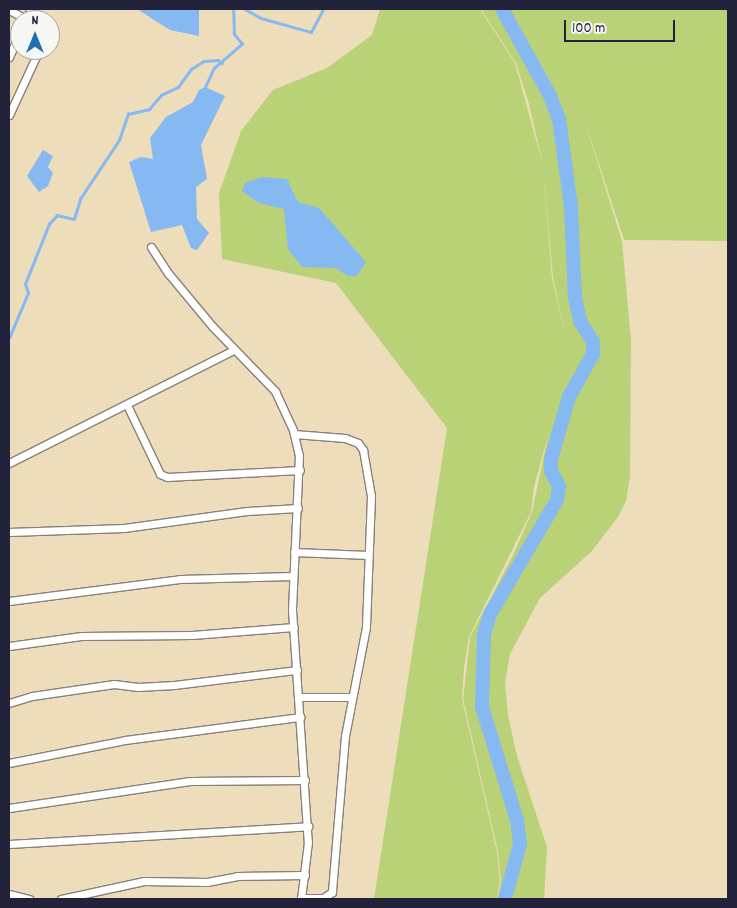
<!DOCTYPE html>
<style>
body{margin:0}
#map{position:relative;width:737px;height:908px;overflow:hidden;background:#edb;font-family:Dekko,sans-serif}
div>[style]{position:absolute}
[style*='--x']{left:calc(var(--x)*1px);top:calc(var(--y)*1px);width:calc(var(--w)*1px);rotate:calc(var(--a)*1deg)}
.green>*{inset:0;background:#b9d277}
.water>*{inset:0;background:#86b8f2}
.stream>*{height:2.5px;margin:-1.25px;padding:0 1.25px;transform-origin:1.25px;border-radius:1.25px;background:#86b8f2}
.river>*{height:14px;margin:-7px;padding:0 7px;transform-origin:7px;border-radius:7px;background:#86b8f2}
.roads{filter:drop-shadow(1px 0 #88807b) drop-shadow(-1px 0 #88807b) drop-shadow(0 1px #88807b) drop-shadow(0 -1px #88807b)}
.street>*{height:7px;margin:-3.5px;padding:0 3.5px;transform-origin:3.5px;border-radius:3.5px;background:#fff}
span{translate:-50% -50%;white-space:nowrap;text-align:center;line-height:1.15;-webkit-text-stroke:4px #f6f6f2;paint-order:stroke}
.frame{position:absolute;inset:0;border:10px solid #22223b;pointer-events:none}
.north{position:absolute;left:10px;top:10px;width:50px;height:50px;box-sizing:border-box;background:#f6f6f2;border:1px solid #a1a1a9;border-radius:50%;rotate:0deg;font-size:14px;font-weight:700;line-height:20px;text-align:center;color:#22223b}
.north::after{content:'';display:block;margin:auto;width:18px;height:22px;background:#1f6fb2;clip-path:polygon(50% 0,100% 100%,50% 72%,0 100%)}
.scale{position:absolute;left:564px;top:20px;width:111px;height:22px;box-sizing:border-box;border:2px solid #22223b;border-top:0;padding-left:6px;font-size:15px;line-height:18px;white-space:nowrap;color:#22223b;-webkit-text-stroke:4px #f6f6f2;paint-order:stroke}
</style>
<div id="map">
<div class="green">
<i style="clip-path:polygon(380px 9px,480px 9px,515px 63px,543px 165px,552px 278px,566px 337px,553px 278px,543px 165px,529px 104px,516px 63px,481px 9px,728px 9px,728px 241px,624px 240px,584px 119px,562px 66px,584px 119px,622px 241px,631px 340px,630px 476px,626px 501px,618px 517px,591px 552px,540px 598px,510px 654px,505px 683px,508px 715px,517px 756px,547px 847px,544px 899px,498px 899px,501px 881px,498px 852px,463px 699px,470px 637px,512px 557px,532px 512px,548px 436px,534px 487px,531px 512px,469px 637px,464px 668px,462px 699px,497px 852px,500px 881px,497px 899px,374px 899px,447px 428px,336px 283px,222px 259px,219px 193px,241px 131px,273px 90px,327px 68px,372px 35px)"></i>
</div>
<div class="water">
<i style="clip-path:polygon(137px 9px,199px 9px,199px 36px,170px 30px)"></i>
<i style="clip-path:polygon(205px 87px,225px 96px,201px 145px,207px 179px,196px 187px,197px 219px,209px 233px,197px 250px,191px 248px,182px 225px,151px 232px,129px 162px,141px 157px,153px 159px,150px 138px,166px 117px,193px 102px,199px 90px)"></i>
<i style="clip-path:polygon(43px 150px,53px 156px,48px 167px,53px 173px,48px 186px,39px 192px,27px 176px)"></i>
<i style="clip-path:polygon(262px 177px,287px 179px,298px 202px,319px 208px,366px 262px,357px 276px,348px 276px,335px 268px,302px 267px,288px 249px,284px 209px,259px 203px,242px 191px,245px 183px)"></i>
</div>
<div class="stream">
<i style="--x:245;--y:9;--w:18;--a:29"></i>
<i style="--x:261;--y:18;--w:52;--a:15.6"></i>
<i style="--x:311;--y:32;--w:26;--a:-62"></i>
<i style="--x:205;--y:87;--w:21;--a:-65"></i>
<i style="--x:214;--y:68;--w:37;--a:-41"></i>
<i style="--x:242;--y:44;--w:13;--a:-129"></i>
<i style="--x:234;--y:34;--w:25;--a:-92"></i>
<i style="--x:9;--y:338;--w:49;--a:-67.1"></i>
<i style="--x:28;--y:293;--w:9;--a:-108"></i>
<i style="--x:25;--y:284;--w:65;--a:-68.2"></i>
<i style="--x:49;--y:224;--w:12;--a:-48"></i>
<i style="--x:57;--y:215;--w:17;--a:13"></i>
<i style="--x:74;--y:219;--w:21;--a:-73"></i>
<i style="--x:80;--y:199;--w:71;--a:-56.5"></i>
<i style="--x:119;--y:140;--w:28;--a:-71"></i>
<i style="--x:128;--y:114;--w:22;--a:-13"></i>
<i style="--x:149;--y:109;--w:18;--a:-49"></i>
<i style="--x:161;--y:95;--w:19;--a:-25"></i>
<i style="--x:178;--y:87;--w:22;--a:-54"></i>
<i style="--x:191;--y:69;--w:15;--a:-32"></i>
<i style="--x:204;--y:61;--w:14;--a:-4"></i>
<i style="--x:218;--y:60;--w:5;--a:37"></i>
</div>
<div class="river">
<i style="--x:502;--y:9;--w:99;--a:61.1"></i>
<i style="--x:550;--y:96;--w:25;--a:69"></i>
<i style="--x:559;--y:119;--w:89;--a:82.2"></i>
<i style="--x:571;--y:207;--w:90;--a:87.5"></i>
<i style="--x:575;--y:297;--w:25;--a:78"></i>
<i style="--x:580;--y:321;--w:25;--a:58"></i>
<i style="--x:593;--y:342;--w:12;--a:90"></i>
<i style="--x:593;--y:354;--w:49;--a:119.2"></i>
<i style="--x:569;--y:397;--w:65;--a:106.2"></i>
<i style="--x:551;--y:459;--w:12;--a:90"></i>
<i style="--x:551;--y:471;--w:17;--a:62"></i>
<i style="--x:559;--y:486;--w:14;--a:98"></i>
<i style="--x:557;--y:500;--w:132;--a:120.4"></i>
<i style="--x:490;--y:614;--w:22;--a:106"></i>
<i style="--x:484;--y:635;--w:72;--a:91.6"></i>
<i style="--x:482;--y:707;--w:118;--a:72.8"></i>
<i style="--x:517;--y:820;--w:24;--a:83"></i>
<i style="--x:520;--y:844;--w:57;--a:105.3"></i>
</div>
<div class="roads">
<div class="street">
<i style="--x:9;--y:10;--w:19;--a:28"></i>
<i style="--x:25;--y:20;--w:13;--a:-61"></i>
<i style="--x:9;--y:57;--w:27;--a:-66"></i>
<i style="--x:9;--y:115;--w:72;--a:-65.2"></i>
<i style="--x:151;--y:247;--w:31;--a:57"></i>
<i style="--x:168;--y:273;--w:69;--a:50.3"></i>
<i style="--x:212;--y:326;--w:91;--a:45.9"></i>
<i style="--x:275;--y:391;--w:43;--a:65.2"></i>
<i style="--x:293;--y:430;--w:26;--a:77"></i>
<i style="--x:299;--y:455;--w:155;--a:92.6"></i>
<i style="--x:292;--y:610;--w:233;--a:86.1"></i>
<i style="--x:308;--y:842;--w:57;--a:97"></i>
<i style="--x:127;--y:405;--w:76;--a:64.4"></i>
<i style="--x:160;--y:474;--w:8;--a:23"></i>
<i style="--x:167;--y:477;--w:133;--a:-3"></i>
<i style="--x:294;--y:434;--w:51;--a:4.5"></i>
<i style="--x:345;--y:438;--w:14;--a:21"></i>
<i style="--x:358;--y:443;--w:9;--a:54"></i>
<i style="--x:363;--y:450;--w:47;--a:80.1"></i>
<i style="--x:371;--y:496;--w:131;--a:92.2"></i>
<i style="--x:366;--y:627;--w:111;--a:100.9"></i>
<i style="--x:345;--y:736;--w:157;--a:94.8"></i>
<i style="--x:332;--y:892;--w:11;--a:146"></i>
<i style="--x:323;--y:898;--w:22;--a:180"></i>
<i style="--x:9;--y:463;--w:252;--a:-26.7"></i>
<i style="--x:9;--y:532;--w:115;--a:-2"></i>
<i style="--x:124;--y:528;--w:124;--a:-7.9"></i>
<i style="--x:247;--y:511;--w:51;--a:-3.4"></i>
<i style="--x:294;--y:552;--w:74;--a:2.3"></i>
<i style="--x:9;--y:601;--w:172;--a:-7.3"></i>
<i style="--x:180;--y:579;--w:113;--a:-1.5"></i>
<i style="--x:9;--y:646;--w:73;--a:-7.9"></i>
<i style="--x:81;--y:636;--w:111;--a:-0.5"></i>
<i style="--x:192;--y:635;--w:102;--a:-4.5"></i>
<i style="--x:299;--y:697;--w:53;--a:0"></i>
<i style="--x:9;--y:703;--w:24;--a:-17"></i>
<i style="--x:32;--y:696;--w:83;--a:-8.3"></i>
<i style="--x:114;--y:684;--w:24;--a:7"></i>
<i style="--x:138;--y:687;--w:36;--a:-3"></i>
<i style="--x:174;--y:685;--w:124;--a:-7"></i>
<i style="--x:9;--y:763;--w:118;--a:-11.2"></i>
<i style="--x:125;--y:740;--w:177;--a:-7.5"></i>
<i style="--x:9;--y:808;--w:183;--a:-8.5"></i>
<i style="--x:190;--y:781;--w:115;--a:-0.5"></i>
<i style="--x:9;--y:844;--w:300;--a:-3.4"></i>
<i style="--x:9;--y:894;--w:21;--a:14"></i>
<i style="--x:61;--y:899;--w:85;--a:-12.2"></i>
<i style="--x:144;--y:881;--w:63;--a:0.9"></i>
<i style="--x:207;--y:882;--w:31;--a:-11"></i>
<i style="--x:237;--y:876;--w:68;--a:-0.8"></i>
</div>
</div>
<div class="frame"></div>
<div class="north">N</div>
<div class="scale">100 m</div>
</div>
